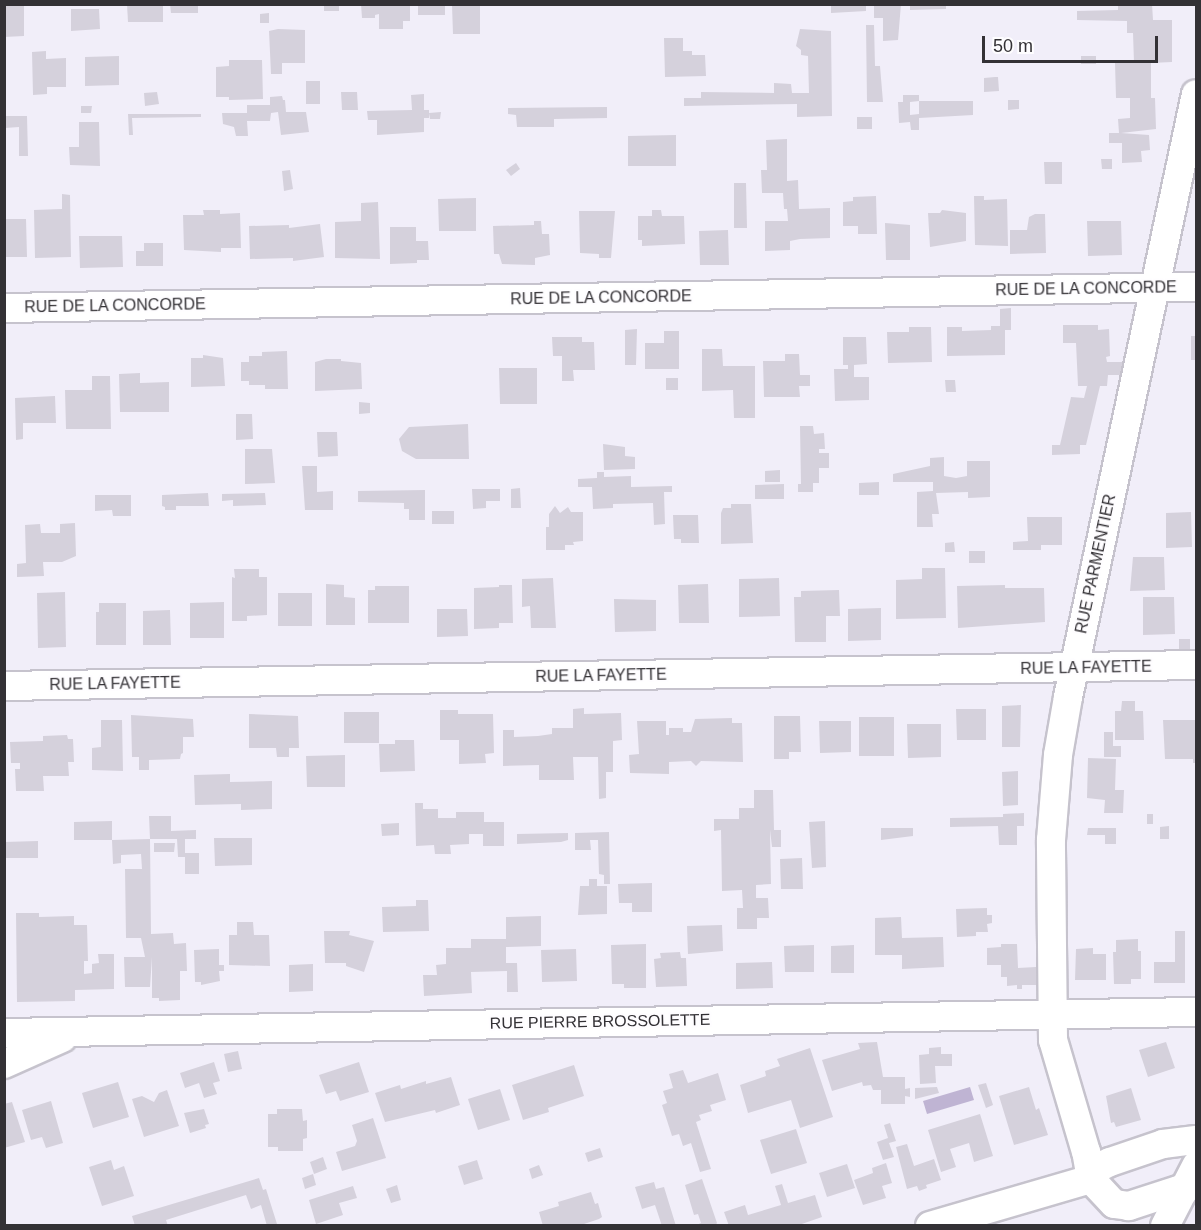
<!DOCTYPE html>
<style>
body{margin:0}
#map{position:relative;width:1201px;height:1230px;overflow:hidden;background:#f1eef9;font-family:Arial,sans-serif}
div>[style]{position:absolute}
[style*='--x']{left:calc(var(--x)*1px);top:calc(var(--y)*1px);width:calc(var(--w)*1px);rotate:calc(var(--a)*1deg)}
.water>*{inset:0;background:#bfb4d3}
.building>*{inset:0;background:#d5d1dc}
.roads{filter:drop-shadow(2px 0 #c6c3cd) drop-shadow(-2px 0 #c6c3cd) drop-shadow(0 2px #c6c3cd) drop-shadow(0 -2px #c6c3cd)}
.minor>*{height:28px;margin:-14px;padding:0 14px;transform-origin:14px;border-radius:14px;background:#fff}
span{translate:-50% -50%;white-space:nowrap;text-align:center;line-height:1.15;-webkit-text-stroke:4.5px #fefdff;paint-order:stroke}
.street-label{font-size:16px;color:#333135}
.frame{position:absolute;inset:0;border:6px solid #333135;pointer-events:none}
.scale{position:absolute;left:982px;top:36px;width:176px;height:27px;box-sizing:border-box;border:3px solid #333135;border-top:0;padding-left:8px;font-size:18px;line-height:21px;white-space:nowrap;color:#333135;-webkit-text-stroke:4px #fefdff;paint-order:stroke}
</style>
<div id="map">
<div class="water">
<i style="clip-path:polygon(970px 1087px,974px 1100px,927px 1114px,923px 1101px)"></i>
</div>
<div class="building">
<i style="clip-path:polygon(4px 4px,24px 4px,24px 36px,4px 37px)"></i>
<i style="clip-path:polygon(127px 4px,163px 4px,163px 22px,128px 22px)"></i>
<i style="clip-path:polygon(170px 4px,198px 4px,198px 13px,171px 13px)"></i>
<i style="clip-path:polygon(324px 4px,339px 4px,339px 11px,324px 11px)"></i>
<i style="clip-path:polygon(361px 4px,410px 4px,410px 21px,403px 21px,403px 29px,379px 29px,379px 14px,375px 15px,375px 18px,362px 18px)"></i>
<i style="clip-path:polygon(418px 4px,445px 4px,445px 15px,418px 15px)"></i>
<i style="clip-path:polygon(831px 4px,866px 4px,866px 11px,831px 13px)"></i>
<i style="clip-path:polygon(874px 4px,901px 4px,898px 40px,883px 41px,883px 18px,874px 18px)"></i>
<i style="clip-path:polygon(910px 4px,946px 4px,946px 9px,910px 10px)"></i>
<i style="clip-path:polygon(1118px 4px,1152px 4px,1153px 20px,1172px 20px,1172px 62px,1151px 63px,1151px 98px,1155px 98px,1156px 129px,1121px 133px,1149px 135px,1150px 150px,1141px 151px,1142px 162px,1122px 163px,1122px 143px,1109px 143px,1109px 133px,1119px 133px,1118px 119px,1130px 118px,1130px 98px,1116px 98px,1115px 63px,1134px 63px,1133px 33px,1127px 33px,1127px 21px,1077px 20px,1077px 11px,1118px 10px)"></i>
<i style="clip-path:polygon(452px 5px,480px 5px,480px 34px,453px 34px)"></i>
<i style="clip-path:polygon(71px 9px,99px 9px,100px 29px,71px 31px)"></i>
<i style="clip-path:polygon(269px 13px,269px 23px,260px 23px,260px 14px)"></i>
<i style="clip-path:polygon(866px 25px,874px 25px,875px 66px,880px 66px,883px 102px,867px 102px)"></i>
<i style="clip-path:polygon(278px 29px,305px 30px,305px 63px,282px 63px,282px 74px,271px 74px,269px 31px)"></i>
<i style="clip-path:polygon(800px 29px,831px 31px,832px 116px,797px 117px,797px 104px,684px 106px,684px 98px,701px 98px,701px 92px,774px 93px,774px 83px,791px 84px,792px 93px,809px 93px,808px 56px,801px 55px,801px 50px,796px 46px)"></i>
<i style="clip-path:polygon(664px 38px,683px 38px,683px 51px,692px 51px,692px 55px,705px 55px,706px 76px,665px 77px)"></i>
<i style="clip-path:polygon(46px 51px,46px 59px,66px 58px,66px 87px,47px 87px,47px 94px,33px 95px,32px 52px)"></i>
<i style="clip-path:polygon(119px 56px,119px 85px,85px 86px,85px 57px)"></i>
<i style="clip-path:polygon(1081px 56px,1096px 56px,1096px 64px,1081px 64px)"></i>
<i style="clip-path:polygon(229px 60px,262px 60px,263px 99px,229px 100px,229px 97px,216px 97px,216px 67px,229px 66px)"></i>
<i style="clip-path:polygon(995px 77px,998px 77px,999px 91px,984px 92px,984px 78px)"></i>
<i style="clip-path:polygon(306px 81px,320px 81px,320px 104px,306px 104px)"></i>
<i style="clip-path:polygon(157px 92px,159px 104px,145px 106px,144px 93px)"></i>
<i style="clip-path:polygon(341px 92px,357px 92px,358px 110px,342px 110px)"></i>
<i style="clip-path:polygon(424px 94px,424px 110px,429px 110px,429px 118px,424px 118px,424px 132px,377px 135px,377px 120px,368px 120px,367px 111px,412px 110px,411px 95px)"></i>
<i style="clip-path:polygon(903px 95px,919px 95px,919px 101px,910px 102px,910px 115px,919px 114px,919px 101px,973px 101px,973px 115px,919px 118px,919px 130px,911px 130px,910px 122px,899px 123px,898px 102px,903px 102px)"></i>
<i style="clip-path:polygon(282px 96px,283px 100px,285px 100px,286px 112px,306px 112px,309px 132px,281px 135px,278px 112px,271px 113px,270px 121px,247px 121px,248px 136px,236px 136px,234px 127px,223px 124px,222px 113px,247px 113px,247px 105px,270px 105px,270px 97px)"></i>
<i style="clip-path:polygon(1008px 100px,1019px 100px,1019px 109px,1008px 110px)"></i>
<i style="clip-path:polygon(81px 106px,92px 106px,91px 113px,81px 113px)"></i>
<i style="clip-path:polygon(607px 107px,607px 118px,554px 119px,554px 127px,517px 127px,516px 115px,508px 114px,508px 108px)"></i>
<i style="clip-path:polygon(441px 112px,440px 119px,430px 119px,429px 113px)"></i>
<i style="clip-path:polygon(128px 114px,201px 114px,201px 117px,132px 118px,133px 135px,129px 135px)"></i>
<i style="clip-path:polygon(5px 116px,27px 116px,28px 156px,19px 156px,19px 127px,5px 128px)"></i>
<i style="clip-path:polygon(857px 117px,872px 117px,872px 129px,857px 129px)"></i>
<i style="clip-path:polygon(79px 122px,99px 122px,100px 166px,70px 165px,69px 147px,79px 147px)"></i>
<i style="clip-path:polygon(676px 135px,676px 166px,628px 166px,628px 136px)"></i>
<i style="clip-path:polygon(787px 139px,787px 181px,798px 180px,799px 209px,830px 208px,830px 238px,800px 239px,790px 241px,790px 250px,765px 251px,765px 221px,788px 221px,787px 209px,784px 209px,783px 193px,762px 193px,761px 170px,767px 170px,766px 140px)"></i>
<i style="clip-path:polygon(1101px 159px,1112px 159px,1112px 169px,1102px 169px)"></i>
<i style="clip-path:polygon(1044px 162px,1062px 162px,1062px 184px,1045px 184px)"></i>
<i style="clip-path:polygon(516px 163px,520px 169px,511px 176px,506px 170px)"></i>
<i style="clip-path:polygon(290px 170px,293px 189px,284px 191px,282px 171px)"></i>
<i style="clip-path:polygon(734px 183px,746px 183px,747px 228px,734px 228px)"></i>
<i style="clip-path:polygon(62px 194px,70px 195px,71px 257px,35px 258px,34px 210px,62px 209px)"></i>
<i style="clip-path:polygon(876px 196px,877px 234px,858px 234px,858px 226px,843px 226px,843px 202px,853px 201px,853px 197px)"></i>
<i style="clip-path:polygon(974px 196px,984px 196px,984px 200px,1007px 199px,1008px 246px,975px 245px)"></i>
<i style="clip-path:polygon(476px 198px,476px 231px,439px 231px,438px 199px)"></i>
<i style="clip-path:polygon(378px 202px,380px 259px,335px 258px,335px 222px,361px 221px,361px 203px)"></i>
<i style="clip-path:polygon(203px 210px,220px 210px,220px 214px,240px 213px,241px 248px,221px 248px,221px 252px,184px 250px,183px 215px,204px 215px)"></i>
<i style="clip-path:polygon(652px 210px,661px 210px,662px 216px,684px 216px,685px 244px,642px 246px,642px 240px,638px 240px,638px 216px,652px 216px)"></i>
<i style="clip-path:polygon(942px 210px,966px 213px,966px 241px,930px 247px,928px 213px,940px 213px)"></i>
<i style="clip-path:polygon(579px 211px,615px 211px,611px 258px,599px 258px,599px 254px,580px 253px)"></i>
<i style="clip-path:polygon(1035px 214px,1045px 214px,1046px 253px,1010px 254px,1010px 230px,1027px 230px,1029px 217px)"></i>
<i style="clip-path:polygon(4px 219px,26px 219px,27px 257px,4px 257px)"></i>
<i style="clip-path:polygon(534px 221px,541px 221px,542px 234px,549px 234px,550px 255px,535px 258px,535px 265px,502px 264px,499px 254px,494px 254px,493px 226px,534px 225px)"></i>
<i style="clip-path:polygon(1087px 221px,1121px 221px,1122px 255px,1088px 256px)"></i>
<i style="clip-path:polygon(885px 223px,910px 225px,910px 260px,886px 260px)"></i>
<i style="clip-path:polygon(320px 224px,324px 257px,293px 261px,293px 258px,250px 259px,249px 226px,289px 225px,289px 228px)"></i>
<i style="clip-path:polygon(390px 227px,416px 227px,416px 241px,428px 241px,429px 260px,417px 260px,417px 263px,390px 264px)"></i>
<i style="clip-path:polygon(728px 230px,729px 265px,700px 265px,699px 231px)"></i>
<i style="clip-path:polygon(79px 236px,122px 236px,123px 267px,80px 268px)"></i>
<i style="clip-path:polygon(144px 243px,163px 243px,163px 266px,136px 266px,136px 251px,144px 251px)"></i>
<i style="clip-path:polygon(1011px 308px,1011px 330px,1005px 330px,1005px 355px,947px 356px,947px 327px,962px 327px,962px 331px,991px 330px,991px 326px,1000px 326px,1000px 309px)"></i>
<i style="clip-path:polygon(1063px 325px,1098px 325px,1098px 330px,1109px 329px,1110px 356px,1106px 357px,1107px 362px,1123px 362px,1120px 375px,1108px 375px,1107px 386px,1100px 386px,1086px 445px,1080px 445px,1080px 454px,1052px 455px,1052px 445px,1060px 445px,1071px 397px,1084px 398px,1087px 386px,1078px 386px,1076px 343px,1063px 343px)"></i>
<i style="clip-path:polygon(909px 327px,931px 327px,932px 362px,888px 363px,887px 332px,909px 332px)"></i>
<i style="clip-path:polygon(637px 329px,636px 365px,625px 365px,625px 330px)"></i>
<i style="clip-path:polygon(664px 331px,679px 331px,679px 369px,645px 369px,645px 343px,664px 343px)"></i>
<i style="clip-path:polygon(1191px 336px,1196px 336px,1196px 360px,1191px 360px)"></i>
<i style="clip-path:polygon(552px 337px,582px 337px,582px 342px,594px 342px,595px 370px,573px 370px,574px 381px,562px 381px,562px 356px,553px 356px)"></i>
<i style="clip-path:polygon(843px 337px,866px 337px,867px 364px,854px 365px,854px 377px,869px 377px,869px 400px,835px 401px,834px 369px,848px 369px,848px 365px,843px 365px)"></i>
<i style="clip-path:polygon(702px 349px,722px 349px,723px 366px,755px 366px,755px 418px,734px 418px,733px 390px,702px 391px)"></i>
<i style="clip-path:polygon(287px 351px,288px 389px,265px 389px,265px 385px,249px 385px,249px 381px,241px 381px,241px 362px,249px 362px,249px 356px,262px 356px,262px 352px)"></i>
<i style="clip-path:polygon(785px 354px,799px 354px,800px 375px,810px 375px,810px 386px,799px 386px,800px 397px,764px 397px,763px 361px,785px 361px)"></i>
<i style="clip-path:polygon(203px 355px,223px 358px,225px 386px,191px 387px,191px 358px,203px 358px)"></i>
<i style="clip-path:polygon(326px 359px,341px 359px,341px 361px,361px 363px,362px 389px,315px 391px,315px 362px)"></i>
<i style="clip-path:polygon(499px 368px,537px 368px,537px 404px,500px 404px)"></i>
<i style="clip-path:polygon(140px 373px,140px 383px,169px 382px,169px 412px,120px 412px,119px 374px)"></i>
<i style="clip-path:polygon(92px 376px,110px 376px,111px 429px,66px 429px,65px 390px,92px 390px)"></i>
<i style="clip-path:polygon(666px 378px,678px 378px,678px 390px,666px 390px)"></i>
<i style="clip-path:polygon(945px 380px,955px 380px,956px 392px,946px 392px)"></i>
<i style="clip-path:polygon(55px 396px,56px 423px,23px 423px,23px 439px,16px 440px,15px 398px)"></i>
<i style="clip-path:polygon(359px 402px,370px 403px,370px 413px,359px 414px)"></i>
<i style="clip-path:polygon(236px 414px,252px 414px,253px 439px,236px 440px)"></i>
<i style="clip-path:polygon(468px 424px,469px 459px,416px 459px,402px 451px,399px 439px,409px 427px)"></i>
<i style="clip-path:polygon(800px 426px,813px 426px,814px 434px,824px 433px,825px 449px,819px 449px,819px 453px,829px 453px,829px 468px,819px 468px,819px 483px,813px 483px,813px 492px,798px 492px,798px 484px,801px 484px)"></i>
<i style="clip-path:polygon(317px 432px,337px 432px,338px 456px,318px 457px)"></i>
<i style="clip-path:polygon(603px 444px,625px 447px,625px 456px,635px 457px,635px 469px,604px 470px)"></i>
<i style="clip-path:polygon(245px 449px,272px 449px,275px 483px,245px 484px)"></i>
<i style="clip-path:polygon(944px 457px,944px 476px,956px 478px,967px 476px,967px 461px,990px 461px,990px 497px,968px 498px,968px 492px,936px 493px,939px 514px,932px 514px,933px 527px,917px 527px,917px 492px,933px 491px,933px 482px,893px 482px,893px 474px,930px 466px,930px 458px)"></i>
<i style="clip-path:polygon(302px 466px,317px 466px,317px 492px,333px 491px,333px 510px,305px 510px)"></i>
<i style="clip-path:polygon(780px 470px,780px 482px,765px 482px,765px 471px)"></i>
<i style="clip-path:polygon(597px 472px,604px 472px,604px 477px,631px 476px,631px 487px,672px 486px,672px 492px,664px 492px,665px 524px,654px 525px,653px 503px,613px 504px,613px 508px,593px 509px,592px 487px,578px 487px,578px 479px,597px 478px)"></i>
<i style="clip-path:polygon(879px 482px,879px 495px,859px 495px,859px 483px)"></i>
<i style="clip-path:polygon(784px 484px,784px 499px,755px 499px,755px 485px)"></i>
<i style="clip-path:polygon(520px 488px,521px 508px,511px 508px,511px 489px)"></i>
<i style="clip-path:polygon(472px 489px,500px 489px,500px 501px,486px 501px,486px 508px,473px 509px)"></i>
<i style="clip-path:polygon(425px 490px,425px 520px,409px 520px,409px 509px,404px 509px,404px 503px,358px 502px,358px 491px)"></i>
<i style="clip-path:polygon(208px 493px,209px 506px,176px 506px,176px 510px,165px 510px,165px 507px,162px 506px,162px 495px)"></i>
<i style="clip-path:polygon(265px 493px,266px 505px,233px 506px,233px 500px,222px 501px,222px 494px)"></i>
<i style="clip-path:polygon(95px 495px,131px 495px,131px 516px,113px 516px,112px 510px,95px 511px)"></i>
<i style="clip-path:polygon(731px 504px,751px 504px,753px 543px,721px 544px,721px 513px,723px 508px,731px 508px)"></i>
<i style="clip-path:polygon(555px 506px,560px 513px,568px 507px,571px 512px,583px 512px,583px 541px,573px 542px,574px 545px,565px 545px,565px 550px,546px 550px,546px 527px,549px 527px,549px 514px)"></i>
<i style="clip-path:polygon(432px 511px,454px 511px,454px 524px,432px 524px)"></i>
<i style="clip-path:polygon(1191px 512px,1192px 547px,1166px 548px,1166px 513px)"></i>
<i style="clip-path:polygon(673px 515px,698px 515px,699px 543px,681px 543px,681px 539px,674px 539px)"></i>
<i style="clip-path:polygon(1027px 517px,1062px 517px,1062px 545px,1041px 545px,1041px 550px,1013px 550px,1013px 542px,1028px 541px)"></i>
<i style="clip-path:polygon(75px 523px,76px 556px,62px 562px,43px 562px,44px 576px,17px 577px,17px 564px,26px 563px,25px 525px,40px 524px,41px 533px,60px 533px,60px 524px)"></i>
<i style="clip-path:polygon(954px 542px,955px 552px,945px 552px,945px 543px)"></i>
<i style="clip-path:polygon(969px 551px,985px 551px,985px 563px,969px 563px)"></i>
<i style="clip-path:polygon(1133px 557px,1164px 557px,1165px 590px,1130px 591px)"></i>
<i style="clip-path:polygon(922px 568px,945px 568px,946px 618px,896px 619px,896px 580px,922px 579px)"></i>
<i style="clip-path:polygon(234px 569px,259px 569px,259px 577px,267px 577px,267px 615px,247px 616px,247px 621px,232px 621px,232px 577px,235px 578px)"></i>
<i style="clip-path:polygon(553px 578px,556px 628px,531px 628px,530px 606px,522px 607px,522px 579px)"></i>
<i style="clip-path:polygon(779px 578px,780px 616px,739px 617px,739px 579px)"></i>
<i style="clip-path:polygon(326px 584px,344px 585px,344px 597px,355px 598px,355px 625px,326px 625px)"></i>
<i style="clip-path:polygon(708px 584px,709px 623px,679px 623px,678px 585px)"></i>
<i style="clip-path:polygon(499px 585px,512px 585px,513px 623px,499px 623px,499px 628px,474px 629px,474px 588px,499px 587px)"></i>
<i style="clip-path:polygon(1005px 585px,1005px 588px,1044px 588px,1045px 622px,958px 628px,957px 586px)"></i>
<i style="clip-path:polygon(375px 586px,409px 586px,409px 623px,368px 623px,368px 590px,375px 590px)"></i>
<i style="clip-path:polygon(839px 590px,840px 616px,826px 616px,826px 642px,795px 642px,794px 597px,801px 597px,801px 591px)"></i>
<i style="clip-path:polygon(65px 592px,66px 647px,38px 648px,37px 593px)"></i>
<i style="clip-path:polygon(278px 593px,312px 593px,312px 626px,278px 626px)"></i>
<i style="clip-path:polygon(1143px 597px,1174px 597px,1175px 634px,1143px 635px)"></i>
<i style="clip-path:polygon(614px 599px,656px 600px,656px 631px,615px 632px)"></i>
<i style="clip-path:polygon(224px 602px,224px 638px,190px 638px,190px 603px)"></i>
<i style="clip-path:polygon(99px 603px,126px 603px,126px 645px,96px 645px,96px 612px,99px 612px)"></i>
<i style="clip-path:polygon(881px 608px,881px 640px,848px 641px,848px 609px)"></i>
<i style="clip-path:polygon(437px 609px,467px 609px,468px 636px,437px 637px)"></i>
<i style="clip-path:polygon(170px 610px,171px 645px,143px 645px,143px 611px)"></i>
<i style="clip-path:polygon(1179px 639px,1190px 639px,1190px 649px,1179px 649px)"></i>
<i style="clip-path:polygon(1122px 701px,1135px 701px,1135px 711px,1143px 711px,1144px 740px,1115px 740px,1115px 711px,1121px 711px)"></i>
<i style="clip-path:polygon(1021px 705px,1020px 747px,1002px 747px,1002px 706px)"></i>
<i style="clip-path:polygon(584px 708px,584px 714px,621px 713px,622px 740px,613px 741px,613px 772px,606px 772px,606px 798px,599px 799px,598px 757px,573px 757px,574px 780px,539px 780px,539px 765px,503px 766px,503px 730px,514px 730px,514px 737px,538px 736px,552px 734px,552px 728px,573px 728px,573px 709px)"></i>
<i style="clip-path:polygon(956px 709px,986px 709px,986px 740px,957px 740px)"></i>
<i style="clip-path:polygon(440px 710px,458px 710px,458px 714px,493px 714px,494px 753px,485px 754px,486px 763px,459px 764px,459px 740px,440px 740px)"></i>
<i style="clip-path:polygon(344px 712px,379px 712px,379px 743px,344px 743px)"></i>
<i style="clip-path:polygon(249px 714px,298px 716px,299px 748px,289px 748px,289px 757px,277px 757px,276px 748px,249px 748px)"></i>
<i style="clip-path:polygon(131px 715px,193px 719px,194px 737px,183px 737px,183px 753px,181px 754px,180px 759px,149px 760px,149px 770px,139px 770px,139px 757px,132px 757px)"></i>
<i style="clip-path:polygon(774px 716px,800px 716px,801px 752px,789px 752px,789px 759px,774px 759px)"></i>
<i style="clip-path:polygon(859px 717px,894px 717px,894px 756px,859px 756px)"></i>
<i style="clip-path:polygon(732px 718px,732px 723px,742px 723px,743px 762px,701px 761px,696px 766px,691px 761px,669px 762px,669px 774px,630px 773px,629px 755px,639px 754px,637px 721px,666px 721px,666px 735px,669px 735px,669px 728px,683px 728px,683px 732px,691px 732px,695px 719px)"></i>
<i style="clip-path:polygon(101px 720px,122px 720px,123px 771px,92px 770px,92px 748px,101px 747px)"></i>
<i style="clip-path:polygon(1163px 720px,1196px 720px,1196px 763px,1193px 763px,1193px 759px,1165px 759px)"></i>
<i style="clip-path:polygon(819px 721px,851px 721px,851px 752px,820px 753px)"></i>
<i style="clip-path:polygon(907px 724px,941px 724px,941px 757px,908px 758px)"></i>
<i style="clip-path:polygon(1104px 732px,1113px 732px,1113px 746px,1121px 746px,1121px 757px,1104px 757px)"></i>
<i style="clip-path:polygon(67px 735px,68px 739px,73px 739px,74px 762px,68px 762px,69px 776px,43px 776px,44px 791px,16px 791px,15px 769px,20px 769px,20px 763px,11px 763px,10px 742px,43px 741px,43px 736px)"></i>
<i style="clip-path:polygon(395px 740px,414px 740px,415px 771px,380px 772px,379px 744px,395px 744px)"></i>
<i style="clip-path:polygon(345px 755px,345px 787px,307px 787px,306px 756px)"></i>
<i style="clip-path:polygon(1088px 758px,1116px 759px,1115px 790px,1124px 790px,1123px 813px,1104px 813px,1105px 800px,1087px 798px)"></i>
<i style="clip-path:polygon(1018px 771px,1018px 805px,1003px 806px,1002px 772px)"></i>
<i style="clip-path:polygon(230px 774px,230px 782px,272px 781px,272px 809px,241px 810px,241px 804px,195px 805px,194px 775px)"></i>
<i style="clip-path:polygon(754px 790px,773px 790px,774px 830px,781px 830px,781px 847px,772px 847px,770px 830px,771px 884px,756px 885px,756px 898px,768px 898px,769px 918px,757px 918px,757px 929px,737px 929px,737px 908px,743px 908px,742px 890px,722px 891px,721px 830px,714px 831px,714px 819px,739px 819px,739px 808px,754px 808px)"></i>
<i style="clip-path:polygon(415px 803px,423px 803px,423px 809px,438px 809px,438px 818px,456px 818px,456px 812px,484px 812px,484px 822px,504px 822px,504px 846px,483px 846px,483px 834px,469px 834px,469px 844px,450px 845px,451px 854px,435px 854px,434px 845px,416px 846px)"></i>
<i style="clip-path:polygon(1024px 813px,1024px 826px,1017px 826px,1017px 845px,999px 845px,998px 826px,950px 827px,950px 818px,1003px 817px,1003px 814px)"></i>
<i style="clip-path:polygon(1147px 814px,1153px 814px,1153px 824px,1147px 824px)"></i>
<i style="clip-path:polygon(149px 816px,171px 816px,171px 831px,196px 830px,196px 839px,185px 839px,185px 853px,199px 853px,199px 874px,185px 874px,185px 857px,178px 857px,177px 839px,150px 839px)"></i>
<i style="clip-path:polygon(112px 821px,112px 840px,150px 839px,151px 934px,173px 933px,174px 944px,186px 943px,187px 971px,180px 971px,180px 1000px,159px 1001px,159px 998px,152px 998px,152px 957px,150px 987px,125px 987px,124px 957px,145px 957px,141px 938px,126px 938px,125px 869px,142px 869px,141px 854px,121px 855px,121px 863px,113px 864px,112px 840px,74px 840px,74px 822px)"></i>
<i style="clip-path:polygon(825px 821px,826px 867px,812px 868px,809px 822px)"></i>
<i style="clip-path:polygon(399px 823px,399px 835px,382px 836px,381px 824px)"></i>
<i style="clip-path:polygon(1169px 826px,1169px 839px,1160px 839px,1160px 827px)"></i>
<i style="clip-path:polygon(881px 828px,913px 828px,913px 836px,881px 840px)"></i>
<i style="clip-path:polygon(1088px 828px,1116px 828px,1116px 844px,1105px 844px,1105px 835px,1087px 835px)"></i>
<i style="clip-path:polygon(609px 832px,610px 884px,604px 884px,604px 875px,599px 874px,598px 840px,590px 840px,591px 850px,575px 850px,575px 833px)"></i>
<i style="clip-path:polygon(568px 833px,568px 840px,561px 842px,517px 844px,517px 834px)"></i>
<i style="clip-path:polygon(214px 838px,252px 838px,252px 865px,215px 866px)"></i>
<i style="clip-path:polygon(38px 841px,38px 858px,4px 858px,4px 842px)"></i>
<i style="clip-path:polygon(154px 843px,175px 843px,174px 852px,154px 852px)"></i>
<i style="clip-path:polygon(802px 858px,803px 889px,781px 889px,780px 859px)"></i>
<i style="clip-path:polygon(589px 879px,597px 879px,597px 886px,607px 886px,607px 914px,578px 915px,580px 886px,589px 886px)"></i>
<i style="clip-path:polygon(652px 883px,652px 912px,632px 912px,632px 903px,619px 903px,618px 884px)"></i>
<i style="clip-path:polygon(416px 900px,428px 900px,429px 931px,383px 932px,382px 907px,416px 906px)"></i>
<i style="clip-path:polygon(987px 908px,987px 915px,992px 915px,992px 923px,987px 924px,988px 932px,976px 932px,976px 936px,957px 937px,956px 909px)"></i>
<i style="clip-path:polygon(16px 913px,39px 913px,39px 917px,74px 916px,74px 925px,87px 925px,88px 961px,84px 961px,84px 974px,92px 973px,92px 964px,99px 963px,98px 954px,114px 954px,114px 989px,75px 990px,75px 1001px,17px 1002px)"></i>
<i style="clip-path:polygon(541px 916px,541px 946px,506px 947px,506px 963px,517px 963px,518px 992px,507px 992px,507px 971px,471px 972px,472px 993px,424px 996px,423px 975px,437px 975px,436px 965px,446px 964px,446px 948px,471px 948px,471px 939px,506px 939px,506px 917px)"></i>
<i style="clip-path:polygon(901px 917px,902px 938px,943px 937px,944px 967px,902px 969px,902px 955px,875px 955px,875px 918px)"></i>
<i style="clip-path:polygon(237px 922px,253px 922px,254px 935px,269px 935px,270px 966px,229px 965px,229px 935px,237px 935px)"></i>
<i style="clip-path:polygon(722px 925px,723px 951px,688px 954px,687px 926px)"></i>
<i style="clip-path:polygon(324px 931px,350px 931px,349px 935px,374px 941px,364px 972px,346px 966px,346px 963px,325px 963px)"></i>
<i style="clip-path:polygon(1175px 931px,1185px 931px,1185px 983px,1154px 983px,1154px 962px,1175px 962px)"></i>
<i style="clip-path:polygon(1138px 939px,1138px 951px,1141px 951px,1141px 979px,1131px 979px,1131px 984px,1114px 984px,1113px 952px,1116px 952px,1116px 940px)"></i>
<i style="clip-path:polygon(646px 944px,646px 988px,624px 988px,624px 984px,612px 984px,611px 945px)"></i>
<i style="clip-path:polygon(1001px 944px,1017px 944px,1018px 968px,1036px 967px,1037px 985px,1022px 985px,1022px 989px,1017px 989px,1017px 985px,1007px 986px,1007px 977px,1001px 977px,1001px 965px,987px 965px,987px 948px,1001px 947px)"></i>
<i style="clip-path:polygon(814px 945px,814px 972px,785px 972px,784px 946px)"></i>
<i style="clip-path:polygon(854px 945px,854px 973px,831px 973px,831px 946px)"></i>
<i style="clip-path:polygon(1093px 948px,1093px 954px,1106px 954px,1106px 980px,1075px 980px,1076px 949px)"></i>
<i style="clip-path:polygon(219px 949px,219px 965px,224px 965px,224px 971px,219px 971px,220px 981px,201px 985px,201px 982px,195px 982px,194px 950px)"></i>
<i style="clip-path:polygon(576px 949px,577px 981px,542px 982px,541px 950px)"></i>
<i style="clip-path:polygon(680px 952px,681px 958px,686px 958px,687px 986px,656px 987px,654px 959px,661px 958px,660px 953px)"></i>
<i style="clip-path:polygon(772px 962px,773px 988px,736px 989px,736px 963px)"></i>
<i style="clip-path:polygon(313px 964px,313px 991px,289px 992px,289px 965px)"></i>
<i style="clip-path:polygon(877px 1042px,883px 1077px,905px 1077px,905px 1089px,910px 1088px,910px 1097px,905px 1096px,905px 1104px,881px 1104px,881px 1090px,873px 1090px,871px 1085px,863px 1086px,862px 1082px,832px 1091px,822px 1060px,860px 1049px,858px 1043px)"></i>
<i style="clip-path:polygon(1166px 1042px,1175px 1068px,1148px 1077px,1139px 1050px)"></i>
<i style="clip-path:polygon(941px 1047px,941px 1054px,952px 1054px,952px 1066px,935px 1066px,936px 1083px,920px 1084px,919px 1055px,929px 1054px,929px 1048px)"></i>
<i style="clip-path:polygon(810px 1048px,833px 1117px,800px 1128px,791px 1100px,748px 1113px,740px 1085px,766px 1076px,765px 1071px,780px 1066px,777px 1059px)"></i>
<i style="clip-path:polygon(238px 1051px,242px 1069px,228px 1072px,224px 1054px)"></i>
<i style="clip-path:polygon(214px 1062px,220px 1081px,213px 1083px,217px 1094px,204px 1098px,199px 1083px,185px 1088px,180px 1073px)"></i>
<i style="clip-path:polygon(359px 1062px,369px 1092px,340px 1101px,336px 1091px,326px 1094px,319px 1075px)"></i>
<i style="clip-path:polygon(574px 1065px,584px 1096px,548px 1108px,549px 1112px,523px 1120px,512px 1085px)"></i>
<i style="clip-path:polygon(683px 1070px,688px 1083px,718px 1073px,726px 1100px,710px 1105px,712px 1111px,699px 1115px,701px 1120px,696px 1122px,711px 1169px,700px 1172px,691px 1143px,683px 1146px,679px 1134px,672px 1136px,662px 1105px,667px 1103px,663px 1091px,673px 1088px,669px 1074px)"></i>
<i style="clip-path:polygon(451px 1077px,460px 1105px,436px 1113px,435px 1110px,385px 1122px,375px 1093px,400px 1085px,401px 1089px,426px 1081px,426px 1084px)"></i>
<i style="clip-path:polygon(118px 1082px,129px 1117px,93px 1128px,82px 1093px)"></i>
<i style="clip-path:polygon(986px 1083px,993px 1105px,986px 1108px,978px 1085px)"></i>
<i style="clip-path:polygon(937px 1087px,939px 1093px,915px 1099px,915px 1088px)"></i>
<i style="clip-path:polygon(1029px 1087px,1036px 1110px,1039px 1108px,1048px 1135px,1014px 1145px,999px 1096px)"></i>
<i style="clip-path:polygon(1131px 1088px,1141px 1120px,1116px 1127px,1114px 1122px,1111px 1123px,1106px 1096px)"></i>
<i style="clip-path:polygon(500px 1089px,510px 1120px,478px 1130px,468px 1099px)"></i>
<i style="clip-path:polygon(167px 1090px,179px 1126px,144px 1137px,132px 1099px,142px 1096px,154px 1102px,159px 1093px)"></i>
<i style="clip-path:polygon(51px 1101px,63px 1143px,46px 1148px,42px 1137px,31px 1140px,22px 1110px)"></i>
<i style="clip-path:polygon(12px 1102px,25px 1142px,4px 1148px,4px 1104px)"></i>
<i style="clip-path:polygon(204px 1109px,209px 1124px,205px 1125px,206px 1128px,190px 1133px,184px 1113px)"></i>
<i style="clip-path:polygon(277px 1109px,302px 1109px,303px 1121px,307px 1120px,307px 1138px,303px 1139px,303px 1151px,278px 1151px,278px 1147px,268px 1147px,268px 1114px,277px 1114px)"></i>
<i style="clip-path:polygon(980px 1114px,993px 1156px,974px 1162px,969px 1143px,950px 1149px,956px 1167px,941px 1172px,928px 1130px)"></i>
<i style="clip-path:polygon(373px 1118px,386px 1158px,342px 1171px,336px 1152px,355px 1146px,357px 1141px,352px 1125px)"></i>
<i style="clip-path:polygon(890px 1123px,896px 1141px,889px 1143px,894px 1157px,883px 1160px,877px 1142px,888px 1138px,884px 1125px)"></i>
<i style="clip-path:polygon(796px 1129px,807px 1163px,771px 1174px,760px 1140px)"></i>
<i style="clip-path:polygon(907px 1144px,914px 1166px,934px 1159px,941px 1180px,926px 1185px,927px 1188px,919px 1191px,917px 1186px,907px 1189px,896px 1147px)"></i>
<i style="clip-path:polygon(600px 1148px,603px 1157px,588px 1162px,585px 1153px)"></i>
<i style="clip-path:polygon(323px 1157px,327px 1169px,314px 1174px,310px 1162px)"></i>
<i style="clip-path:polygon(111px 1160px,114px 1170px,124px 1166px,134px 1196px,102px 1206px,89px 1167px)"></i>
<i style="clip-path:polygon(477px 1160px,483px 1179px,464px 1185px,458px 1166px)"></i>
<i style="clip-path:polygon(886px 1163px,892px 1183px,882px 1186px,886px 1198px,863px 1205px,854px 1180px,873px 1173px,872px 1168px)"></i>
<i style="clip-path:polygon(847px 1164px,855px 1188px,827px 1197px,819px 1173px)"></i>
<i style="clip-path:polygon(539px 1165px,543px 1175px,532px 1179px,529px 1169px)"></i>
<i style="clip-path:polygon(313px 1174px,316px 1185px,305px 1189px,302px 1178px)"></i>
<i style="clip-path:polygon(259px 1178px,263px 1190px,266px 1189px,277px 1224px,267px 1226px,261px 1205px,251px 1209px,246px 1195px,166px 1220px,168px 1226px,135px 1226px,132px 1216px)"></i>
<i style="clip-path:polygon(702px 1179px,717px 1223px,715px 1226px,694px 1226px,701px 1223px,698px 1214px,694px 1215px,685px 1185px)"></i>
<i style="clip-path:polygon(654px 1182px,656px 1189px,664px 1187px,676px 1226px,662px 1226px,655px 1205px,642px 1209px,635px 1187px)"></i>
<i style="clip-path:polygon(782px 1184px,788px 1203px,815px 1195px,822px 1217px,796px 1226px,729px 1226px,724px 1212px,745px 1205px,748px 1215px,781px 1205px,775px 1186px)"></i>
<i style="clip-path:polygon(397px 1185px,401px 1200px,391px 1203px,386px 1189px)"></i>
<i style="clip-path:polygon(353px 1186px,357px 1198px,339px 1203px,343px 1215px,316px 1224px,309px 1200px)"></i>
<i style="clip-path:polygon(591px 1192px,595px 1204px,598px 1203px,602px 1217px,599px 1219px,578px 1226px,543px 1226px,539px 1212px,559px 1206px,558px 1202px)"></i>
</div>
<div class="roads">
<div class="minor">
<i style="--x:4;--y:308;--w:1192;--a:-1.01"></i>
<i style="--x:4;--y:686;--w:1192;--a:-1.01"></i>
<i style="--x:4;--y:1033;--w:1192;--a:-1.01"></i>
<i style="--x:4;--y:1064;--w:64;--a:-24.1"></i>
<i style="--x:1183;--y:1192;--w:5;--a:-158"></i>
<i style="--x:1178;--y:1190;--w:52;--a:161.9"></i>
<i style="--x:1129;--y:1206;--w:15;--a:-172"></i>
<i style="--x:1114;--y:1204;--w:34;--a:-133"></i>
<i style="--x:1091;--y:1179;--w:27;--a:-100"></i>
<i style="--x:1086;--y:1152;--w:117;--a:-106.4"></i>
<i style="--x:1053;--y:1040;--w:200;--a:-90.6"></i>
<i style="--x:1051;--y:840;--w:85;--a:-85.3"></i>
<i style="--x:1058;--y:755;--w:59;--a:-80.2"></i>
<i style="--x:1068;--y:697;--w:616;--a:-78.02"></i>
<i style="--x:930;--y:1226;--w:168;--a:-16.3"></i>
<i style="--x:1091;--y:1179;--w:13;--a:-58"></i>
<i style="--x:1098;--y:1168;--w:13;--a:-27"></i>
<i style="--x:1110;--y:1162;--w:56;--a:-18.8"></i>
<i style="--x:1163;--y:1144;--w:33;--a:-7"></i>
<i style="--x:1165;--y:1226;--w:68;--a:-62.7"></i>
</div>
</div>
<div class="street-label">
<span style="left:1086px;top:289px;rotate:-1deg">RUE DE LA CONCORDE</span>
<span style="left:601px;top:298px;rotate:-1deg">RUE DE LA CONCORDE</span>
<span style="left:115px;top:306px;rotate:-1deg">RUE DE LA CONCORDE</span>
<span style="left:1096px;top:564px;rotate:-78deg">RUE PARMENTIER</span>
<span style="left:1086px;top:668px;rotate:-1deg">RUE LA FAYETTE</span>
<span style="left:601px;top:676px;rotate:-1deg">RUE LA FAYETTE</span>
<span style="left:115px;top:684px;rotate:-1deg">RUE LA FAYETTE</span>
<span style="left:600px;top:1022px;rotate:-1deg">RUE PIERRE BROSSOLETTE</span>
</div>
<div class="frame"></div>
<div class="scale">50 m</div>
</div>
